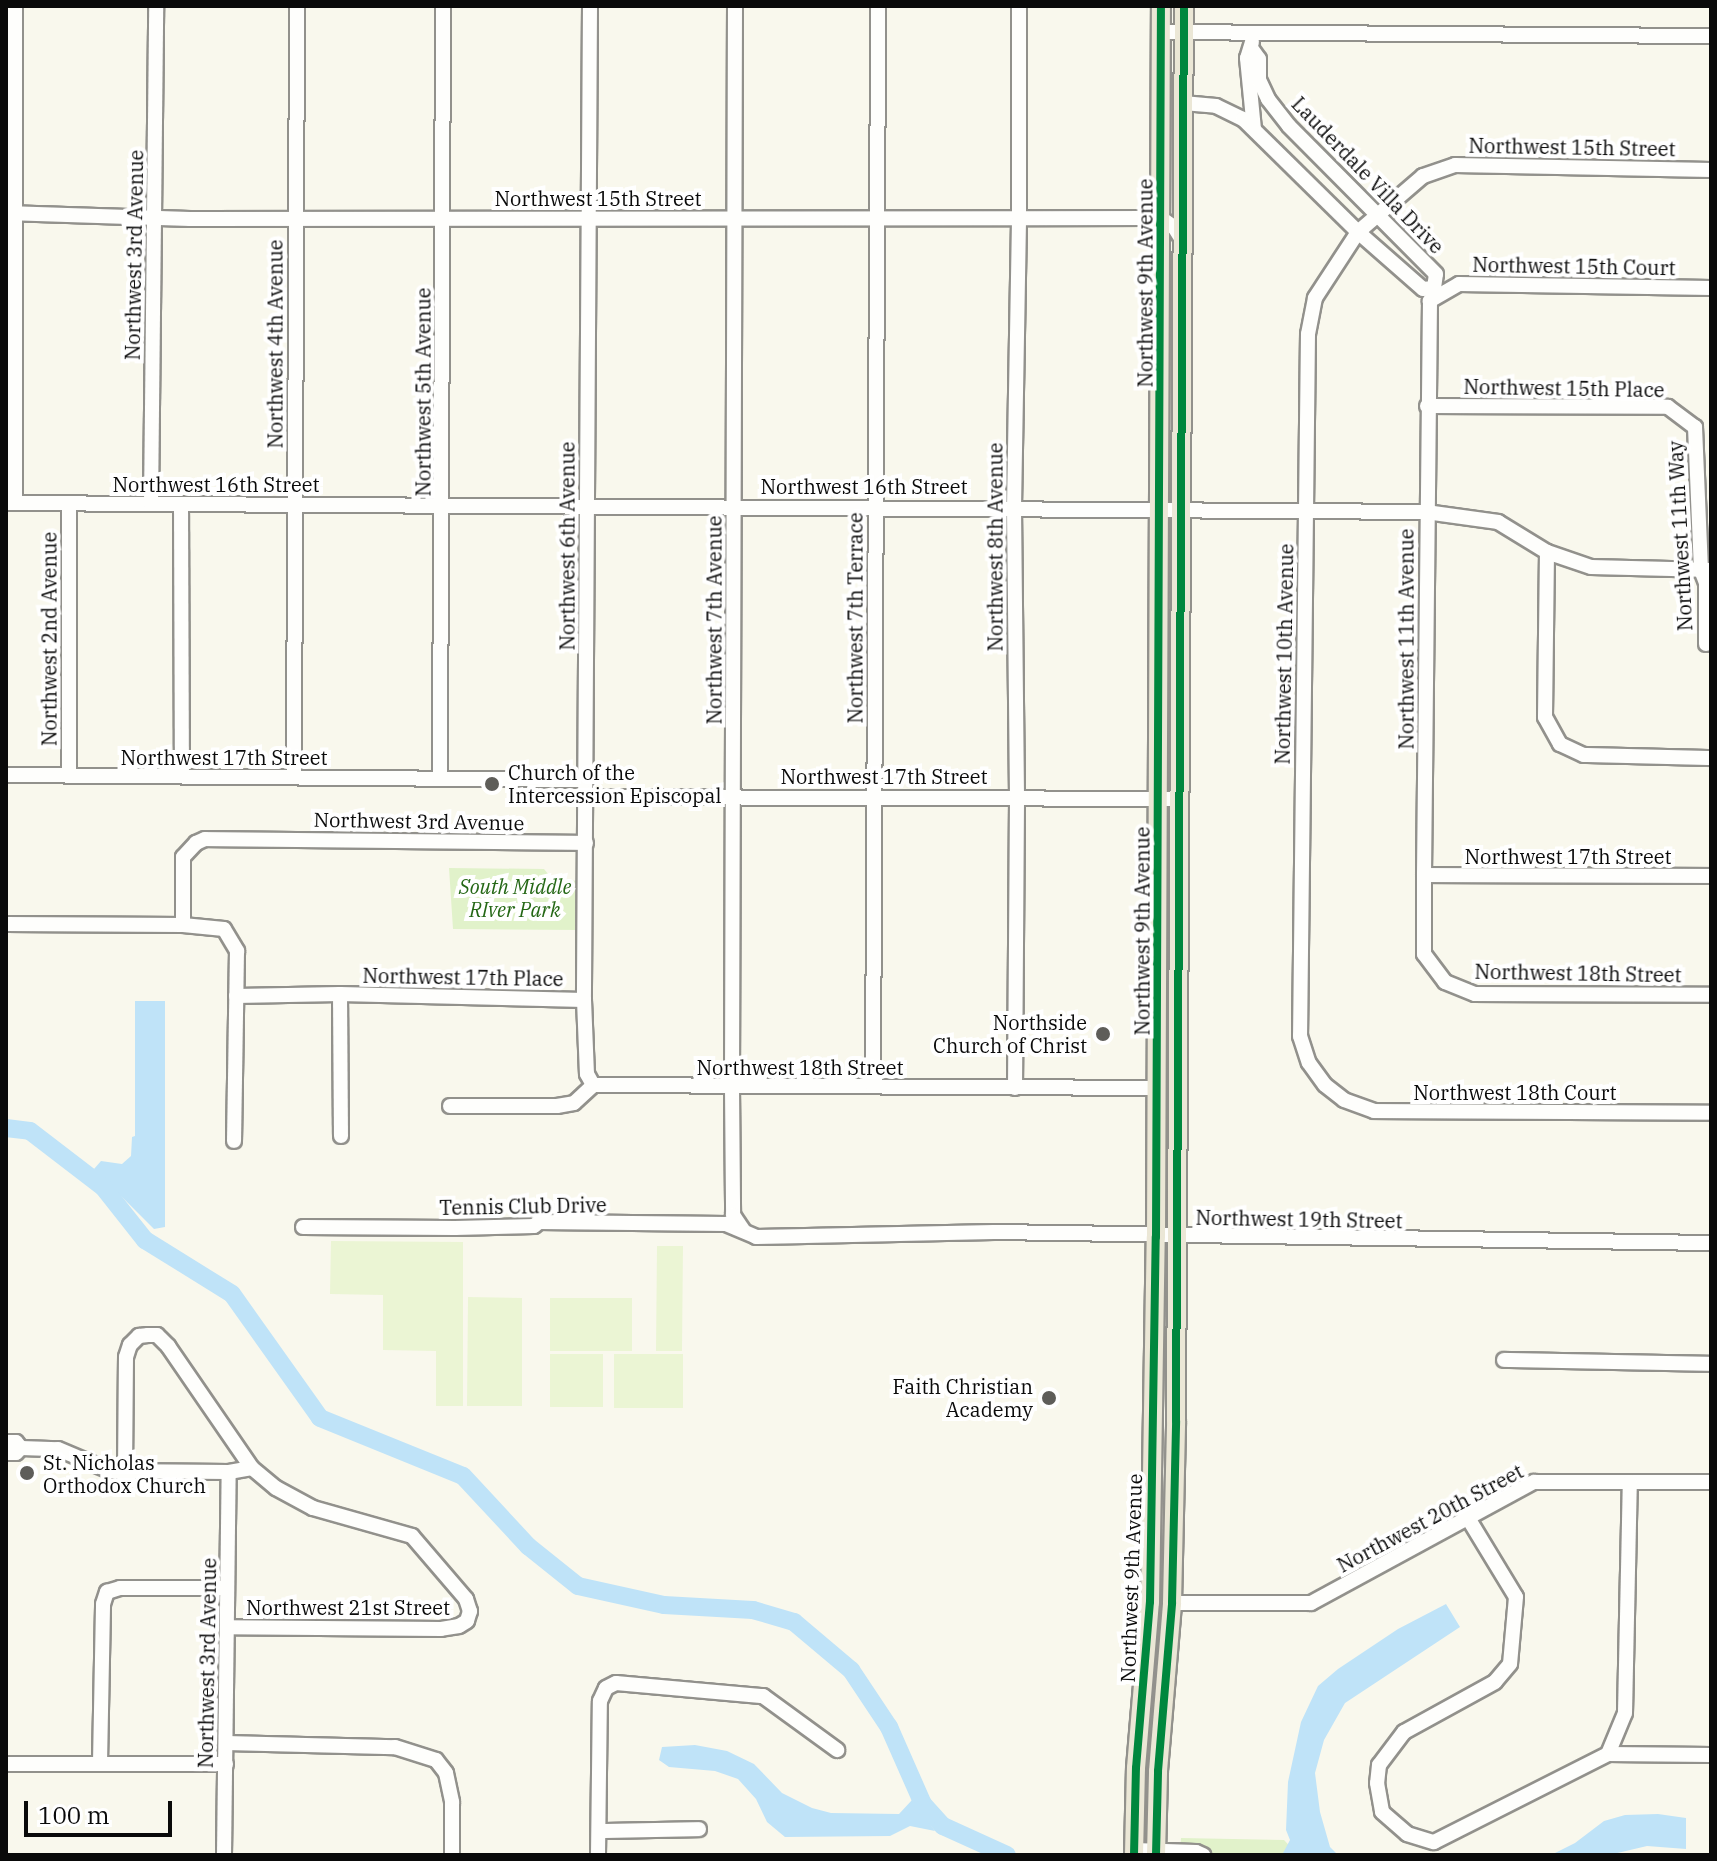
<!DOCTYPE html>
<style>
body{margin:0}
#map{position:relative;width:1717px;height:1861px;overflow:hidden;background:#f9f8ed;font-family:"IBM Plex Serif",serif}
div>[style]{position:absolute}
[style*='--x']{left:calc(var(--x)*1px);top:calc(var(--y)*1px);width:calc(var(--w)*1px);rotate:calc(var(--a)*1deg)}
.green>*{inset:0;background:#e1f2ca}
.pitch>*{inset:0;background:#ebf5d4}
.water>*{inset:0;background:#bfe3f8}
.river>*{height:18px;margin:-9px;padding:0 9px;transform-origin:9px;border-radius:9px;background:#bfe3f8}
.roads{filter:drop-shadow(2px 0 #92918c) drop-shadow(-2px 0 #92918c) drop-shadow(0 2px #92918c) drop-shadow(0 -2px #92918c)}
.minor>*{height:14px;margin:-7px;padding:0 7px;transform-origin:7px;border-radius:7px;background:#fefefc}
.major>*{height:18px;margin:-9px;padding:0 9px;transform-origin:9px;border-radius:9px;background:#ebe7d6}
.cycleway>*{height:8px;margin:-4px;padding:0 4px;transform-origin:4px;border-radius:4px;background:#00873e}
.dots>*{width:22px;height:22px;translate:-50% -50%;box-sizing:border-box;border:4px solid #fff;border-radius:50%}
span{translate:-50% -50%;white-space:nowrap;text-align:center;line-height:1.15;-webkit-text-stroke:8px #fff;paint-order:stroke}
.street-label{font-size:20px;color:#0a0a0a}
.poi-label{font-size:20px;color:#0a0a0a}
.left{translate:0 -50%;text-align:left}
.right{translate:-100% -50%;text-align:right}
.park-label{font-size:20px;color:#246715;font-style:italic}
.frame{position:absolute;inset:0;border:8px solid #0a0a0a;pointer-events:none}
.scale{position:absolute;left:24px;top:1801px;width:148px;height:36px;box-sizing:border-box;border:4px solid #0a0a0a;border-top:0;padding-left:10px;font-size:24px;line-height:28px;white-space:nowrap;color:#0a0a0a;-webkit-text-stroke:6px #fff;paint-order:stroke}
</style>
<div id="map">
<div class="green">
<i style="clip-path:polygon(449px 868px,544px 869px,553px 880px,581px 881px,581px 930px,453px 929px)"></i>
<i style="clip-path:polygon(1181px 1838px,1284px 1840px,1298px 1855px,1180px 1855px)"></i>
</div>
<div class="pitch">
<i style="clip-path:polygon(331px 1241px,463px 1242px,463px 1406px,436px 1406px,436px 1351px,383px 1350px,383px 1295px,330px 1294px)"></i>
<i style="clip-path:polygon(657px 1246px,683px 1246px,682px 1351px,656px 1351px)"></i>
<i style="clip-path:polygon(468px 1297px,522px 1298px,522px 1406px,467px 1406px)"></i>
<i style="clip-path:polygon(550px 1298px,632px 1298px,632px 1351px,550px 1351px)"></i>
<i style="clip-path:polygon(550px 1354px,603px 1354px,603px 1407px,550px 1407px)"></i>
<i style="clip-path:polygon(614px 1354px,683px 1354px,683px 1408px,614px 1408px)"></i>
</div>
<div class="water">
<i style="clip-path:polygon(135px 1001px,165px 1001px,165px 1227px,154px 1229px,94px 1169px,101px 1161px,122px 1164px,131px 1156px,132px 1137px,135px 1136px)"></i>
<i style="clip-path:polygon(1446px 1604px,1460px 1627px,1345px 1703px,1324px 1740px,1315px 1773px,1320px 1812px,1330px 1847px,1338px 1855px,1282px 1855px,1290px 1840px,1286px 1830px,1288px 1782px,1301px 1722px,1318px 1686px,1338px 1669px,1398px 1629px)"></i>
<i style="clip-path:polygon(695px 1745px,727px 1751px,754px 1764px,782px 1793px,812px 1808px,831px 1813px,899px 1814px,912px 1800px,935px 1831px,910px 1826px,890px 1836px,785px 1837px,767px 1822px,756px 1799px,738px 1779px,715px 1771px,669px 1767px,659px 1760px,662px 1747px)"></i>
<i style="clip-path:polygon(1658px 1814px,1686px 1818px,1686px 1849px,1647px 1846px,1609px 1855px,1551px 1855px,1575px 1843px,1604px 1821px,1625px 1815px)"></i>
</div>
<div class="river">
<i style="--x:6;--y:1128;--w:24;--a:7"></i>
<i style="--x:30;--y:1131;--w:92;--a:37.5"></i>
<i style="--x:103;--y:1187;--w:68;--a:51.6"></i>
<i style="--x:145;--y:1240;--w:102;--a:31.8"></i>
<i style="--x:232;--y:1294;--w:152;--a:54.6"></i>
<i style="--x:320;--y:1418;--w:154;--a:22.1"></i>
<i style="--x:463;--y:1476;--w:96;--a:47.1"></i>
<i style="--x:528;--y:1546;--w:64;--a:38.7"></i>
<i style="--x:578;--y:1586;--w:88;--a:12.5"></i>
<i style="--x:664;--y:1605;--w:89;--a:3.2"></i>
<i style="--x:753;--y:1610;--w:43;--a:16.3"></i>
<i style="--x:794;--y:1622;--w:75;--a:40.1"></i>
<i style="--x:851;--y:1670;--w:69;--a:56.3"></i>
<i style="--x:889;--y:1727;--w:84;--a:66.2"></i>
<i style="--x:923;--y:1804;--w:30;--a:48"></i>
<i style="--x:943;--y:1826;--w:70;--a:24.4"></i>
</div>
<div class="roads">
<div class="minor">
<i style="--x:15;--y:6;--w:497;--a:90"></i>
<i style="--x:590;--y:6;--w:994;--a:90.35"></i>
<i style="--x:584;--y:1000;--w:74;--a:87.7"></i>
<i style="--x:587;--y:1074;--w:13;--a:61"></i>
<i style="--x:735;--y:6;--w:1082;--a:90.16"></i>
<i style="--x:732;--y:1088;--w:127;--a:89.5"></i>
<i style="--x:733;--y:1215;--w:18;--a:56"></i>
<i style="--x:1161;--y:32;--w:550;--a:0.42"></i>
<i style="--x:1252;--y:42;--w:17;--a:107"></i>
<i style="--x:1247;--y:58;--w:71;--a:84.4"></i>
<i style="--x:1183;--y:103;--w:33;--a:5"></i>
<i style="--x:1216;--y:106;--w:30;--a:26"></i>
<i style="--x:1243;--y:119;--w:161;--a:44.5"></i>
<i style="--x:1358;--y:232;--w:86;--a:41.2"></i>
<i style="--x:1423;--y:289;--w:11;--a:-5"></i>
<i style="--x:1434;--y:288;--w:14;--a:-82"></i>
<i style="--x:1436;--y:274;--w:209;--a:-134.8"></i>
<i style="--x:1289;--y:126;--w:34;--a:-128"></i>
<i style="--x:1268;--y:99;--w:21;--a:-115"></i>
<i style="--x:1259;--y:80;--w:21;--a:-90"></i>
<i style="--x:1259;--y:59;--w:14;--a:-126"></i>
<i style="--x:1711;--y:170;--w:256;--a:-178.9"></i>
<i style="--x:1455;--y:165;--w:34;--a:161"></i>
<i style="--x:1423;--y:176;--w:86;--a:139.3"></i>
<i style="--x:1358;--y:232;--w:79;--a:123.1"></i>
<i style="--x:1315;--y:298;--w:37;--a:101"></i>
<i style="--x:1308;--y:334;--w:702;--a:90.65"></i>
<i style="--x:1300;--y:1036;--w:28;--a:72"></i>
<i style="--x:1309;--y:1063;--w:27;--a:54"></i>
<i style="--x:1325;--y:1085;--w:24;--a:38"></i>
<i style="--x:1344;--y:1100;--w:32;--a:20"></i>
<i style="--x:1374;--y:1111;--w:337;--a:0.3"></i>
<i style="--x:6;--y:213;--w:184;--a:1.9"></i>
<i style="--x:190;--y:219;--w:961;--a:-0.06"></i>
<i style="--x:1151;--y:218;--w:10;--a:0"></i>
<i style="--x:1161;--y:218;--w:16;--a:35"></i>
<i style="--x:1174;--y:227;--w:13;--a:58"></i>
<i style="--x:1711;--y:288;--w:252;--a:-179.1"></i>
<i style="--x:1459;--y:284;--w:34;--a:150"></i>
<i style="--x:1430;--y:301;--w:574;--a:90.6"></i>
<i style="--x:1424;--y:875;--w:79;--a:90"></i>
<i style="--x:1424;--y:954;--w:35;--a:53"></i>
<i style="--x:1445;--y:982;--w:32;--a:22"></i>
<i style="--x:1475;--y:994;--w:236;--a:0.2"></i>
<i style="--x:1427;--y:406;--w:241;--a:0.2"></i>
<i style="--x:1668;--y:407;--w:34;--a:37"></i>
<i style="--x:1695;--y:427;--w:143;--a:87.6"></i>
<i style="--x:1701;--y:570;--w:14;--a:69"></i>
<i style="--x:1706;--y:583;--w:61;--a:90"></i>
<i style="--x:6;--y:503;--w:1420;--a:0.36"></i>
<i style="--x:1426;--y:512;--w:73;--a:7.9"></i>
<i style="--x:1498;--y:522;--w:57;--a:31.5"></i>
<i style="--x:1547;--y:552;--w:46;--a:18.8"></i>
<i style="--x:1591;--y:567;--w:120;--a:1.4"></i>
<i style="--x:69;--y:503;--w:272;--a:90"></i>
<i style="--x:151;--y:504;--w:498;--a:-89.4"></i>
<i style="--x:181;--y:504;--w:272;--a:89.8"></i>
<i style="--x:1547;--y:552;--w:165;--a:90.7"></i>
<i style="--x:1545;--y:717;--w:31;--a:61"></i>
<i style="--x:1560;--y:744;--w:26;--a:25"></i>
<i style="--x:1584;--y:755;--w:127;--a:1.4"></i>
<i style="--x:6;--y:775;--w:580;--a:0.49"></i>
<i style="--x:294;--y:777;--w:771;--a:-89.78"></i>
<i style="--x:440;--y:779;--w:773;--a:-89.78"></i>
<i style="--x:587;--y:797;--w:594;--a:0.19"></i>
<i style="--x:1424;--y:875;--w:287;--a:0.2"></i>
<i style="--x:6;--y:924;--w:177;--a:0.3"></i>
<i style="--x:183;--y:925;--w:41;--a:5.6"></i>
<i style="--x:224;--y:929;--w:26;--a:59"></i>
<i style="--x:237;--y:951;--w:190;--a:90.9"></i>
<i style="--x:183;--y:925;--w:68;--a:-90"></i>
<i style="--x:183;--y:857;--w:19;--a:-47"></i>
<i style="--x:196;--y:843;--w:10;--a:-24"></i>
<i style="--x:205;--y:839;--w:381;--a:0.6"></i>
<i style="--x:340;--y:994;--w:142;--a:89.6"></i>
<i style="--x:236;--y:996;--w:104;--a:-1.1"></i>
<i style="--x:340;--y:994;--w:244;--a:1.4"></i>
<i style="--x:593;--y:1085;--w:565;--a:0.3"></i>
<i style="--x:873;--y:1086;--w:1080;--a:-89.73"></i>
<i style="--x:1015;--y:1088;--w:292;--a:-89.6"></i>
<i style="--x:1017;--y:796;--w:289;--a:-90.6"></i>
<i style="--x:1014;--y:507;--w:289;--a:-89"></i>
<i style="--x:1019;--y:218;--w:212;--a:-90"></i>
<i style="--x:450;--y:1106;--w:107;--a:0"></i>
<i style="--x:557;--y:1106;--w:17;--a:-10"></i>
<i style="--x:574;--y:1103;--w:26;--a:-43"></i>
<i style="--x:303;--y:1227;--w:152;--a:0.4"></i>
<i style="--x:455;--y:1228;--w:79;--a:-1.5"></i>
<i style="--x:534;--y:1226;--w:6;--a:-39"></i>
<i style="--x:539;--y:1222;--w:187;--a:0.6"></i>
<i style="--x:726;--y:1224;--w:33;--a:23"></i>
<i style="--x:756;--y:1237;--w:238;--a:-1.2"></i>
<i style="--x:994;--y:1232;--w:717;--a:0.88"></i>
<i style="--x:1504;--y:1360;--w:207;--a:1.1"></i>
<i style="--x:6;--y:1442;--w:10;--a:0"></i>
<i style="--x:16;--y:1442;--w:8;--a:50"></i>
<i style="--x:6;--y:1453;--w:10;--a:0"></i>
<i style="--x:16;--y:1453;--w:7;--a:-45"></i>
<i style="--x:21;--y:1448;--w:37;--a:2"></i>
<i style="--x:58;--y:1449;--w:56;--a:22.9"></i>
<i style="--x:110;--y:1471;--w:119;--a:0.5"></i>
<i style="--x:229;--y:1472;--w:23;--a:-10"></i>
<i style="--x:252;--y:1468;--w:31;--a:40"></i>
<i style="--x:276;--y:1488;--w:42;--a:28.4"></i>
<i style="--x:313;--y:1508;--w:103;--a:15.8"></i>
<i style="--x:412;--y:1536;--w:83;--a:49.4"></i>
<i style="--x:466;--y:1599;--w:13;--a:72"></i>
<i style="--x:470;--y:1611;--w:10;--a:107"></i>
<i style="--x:467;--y:1621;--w:9;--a:148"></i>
<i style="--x:459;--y:1626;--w:18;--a:171"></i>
<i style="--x:441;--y:1629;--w:214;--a:-179.5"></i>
<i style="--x:125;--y:1471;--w:114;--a:-89.5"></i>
<i style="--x:126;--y:1357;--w:13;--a:-72"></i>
<i style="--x:130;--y:1345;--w:13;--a:-45"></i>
<i style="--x:139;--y:1336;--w:9;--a:-6"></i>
<i style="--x:148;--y:1335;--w:9;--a:0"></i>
<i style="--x:157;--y:1335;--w:16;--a:45"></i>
<i style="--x:168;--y:1346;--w:148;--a:55.5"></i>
<i style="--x:1468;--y:1518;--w:92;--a:58.7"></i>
<i style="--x:1516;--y:1597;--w:67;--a:95.1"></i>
<i style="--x:1510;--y:1664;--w:23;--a:130"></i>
<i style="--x:1495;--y:1682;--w:104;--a:151.2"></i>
<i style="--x:1404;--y:1732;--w:41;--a:127.1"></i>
<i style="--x:1379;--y:1765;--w:18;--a:96"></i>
<i style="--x:1377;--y:1783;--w:29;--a:80"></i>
<i style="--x:1382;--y:1812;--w:33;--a:41"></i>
<i style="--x:1407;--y:1834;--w:28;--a:17"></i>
<i style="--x:1434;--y:1842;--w:195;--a:-26.8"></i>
<i style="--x:1608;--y:1754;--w:103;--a:0.6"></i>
<i style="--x:1172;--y:1603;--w:139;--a:0"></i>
<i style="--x:1311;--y:1603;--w:254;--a:-28.5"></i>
<i style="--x:1534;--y:1482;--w:177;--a:0"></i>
<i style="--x:226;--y:1743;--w:169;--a:1.4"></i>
<i style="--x:395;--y:1747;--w:43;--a:17.6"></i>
<i style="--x:436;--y:1760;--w:16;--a:52"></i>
<i style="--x:446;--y:1773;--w:30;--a:78"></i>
<i style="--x:452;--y:1802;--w:53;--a:90"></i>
<i style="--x:1608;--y:1754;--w:44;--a:-67.5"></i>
<i style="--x:1625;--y:1713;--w:231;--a:-88.8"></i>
<i style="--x:100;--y:1763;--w:159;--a:-88.9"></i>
<i style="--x:103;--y:1604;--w:13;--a:-72"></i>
<i style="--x:107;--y:1592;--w:14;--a:-17"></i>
<i style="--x:120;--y:1588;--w:107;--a:0"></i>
<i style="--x:6;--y:1764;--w:220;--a:0"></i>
<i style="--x:599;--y:1831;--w:100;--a:-1.1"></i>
<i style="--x:1134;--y:1850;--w:62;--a:1.8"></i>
<i style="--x:1196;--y:1852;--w:8;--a:23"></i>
<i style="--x:224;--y:1855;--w:383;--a:-89.3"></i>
<i style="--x:598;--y:1855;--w:154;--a:-89.3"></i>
<i style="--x:600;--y:1701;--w:14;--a:-65"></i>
<i style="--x:606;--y:1688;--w:11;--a:-27"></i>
<i style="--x:616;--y:1683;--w:148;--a:5.1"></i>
<i style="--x:763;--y:1696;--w:92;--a:36.1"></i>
</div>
<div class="major">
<i style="--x:1134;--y:1855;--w:87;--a:-88.7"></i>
<i style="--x:1136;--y:1768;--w:167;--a:-85.2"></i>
<i style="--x:1150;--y:1602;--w:365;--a:-89.1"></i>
<i style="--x:1156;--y:1237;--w:1231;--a:-89.77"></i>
<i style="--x:1156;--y:1855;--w:84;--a:-88.6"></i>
<i style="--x:1158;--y:1771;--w:169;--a:-85.2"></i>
<i style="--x:1172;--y:1603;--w:182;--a:-88.7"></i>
<i style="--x:1176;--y:1421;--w:1415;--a:-89.68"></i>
</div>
</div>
<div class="cycleway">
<i style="--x:1134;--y:1855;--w:87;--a:-88.7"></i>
<i style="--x:1136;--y:1768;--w:167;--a:-85.2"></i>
<i style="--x:1150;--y:1602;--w:365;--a:-89.1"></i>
<i style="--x:1156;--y:1237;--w:1231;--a:-89.77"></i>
<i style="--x:1156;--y:1855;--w:84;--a:-88.6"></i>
<i style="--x:1158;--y:1771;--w:169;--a:-85.2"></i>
<i style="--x:1172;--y:1603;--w:182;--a:-88.7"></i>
<i style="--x:1176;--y:1421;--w:1415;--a:-89.68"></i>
</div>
<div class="dots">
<i style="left:492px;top:784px;background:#5e5d59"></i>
<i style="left:1103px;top:1034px;background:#5e5d59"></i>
<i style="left:1049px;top:1398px;background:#5e5d59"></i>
<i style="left:27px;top:1473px;background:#5e5d59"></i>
</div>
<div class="street-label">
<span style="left:1572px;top:147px;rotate:1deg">Northwest 15th Street</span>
<span style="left:1368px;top:175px;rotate:46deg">Lauderdale Villa Drive</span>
<span style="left:598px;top:198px">Northwest 15th Street</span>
<span style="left:134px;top:255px;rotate:-89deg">Northwest 3rd Avenue</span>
<span style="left:1574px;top:266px;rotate:1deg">Northwest 15th Court</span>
<span style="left:1145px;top:283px;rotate:-90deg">Northwest 9th Avenue</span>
<span style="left:275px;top:344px;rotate:-90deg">Northwest 4th Avenue</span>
<span style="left:1564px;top:388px;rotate:1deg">Northwest 15th Place</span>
<span style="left:423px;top:392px;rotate:-90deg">Northwest 5th Avenue</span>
<span style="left:216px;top:484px">Northwest 16th Street</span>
<span style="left:864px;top:486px">Northwest 16th Street</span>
<span style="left:1680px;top:536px;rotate:-93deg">Northwest 11th Way</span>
<span style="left:567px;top:546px;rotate:-90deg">Northwest 6th Avenue</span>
<span style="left:995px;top:547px;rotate:-90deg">Northwest 8th Avenue</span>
<span style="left:855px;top:618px;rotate:-90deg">Northwest 7th Terrace</span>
<span style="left:714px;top:620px;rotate:-90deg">Northwest 7th Avenue</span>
<span style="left:49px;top:639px;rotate:-90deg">Northwest 2nd Avenue</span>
<span style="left:1406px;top:639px;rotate:-90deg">Northwest 11th Avenue</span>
<span style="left:1284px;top:654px;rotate:-89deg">Northwest 10th Avenue</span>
<span style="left:224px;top:757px">Northwest 17th Street</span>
<span style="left:884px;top:776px">Northwest 17th Street</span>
<span style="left:419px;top:821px;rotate:1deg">Northwest 3rd Avenue</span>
<span style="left:1568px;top:856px">Northwest 17th Street</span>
<span style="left:1142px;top:931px;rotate:-90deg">Northwest 9th Avenue</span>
<span style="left:1578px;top:973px;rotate:1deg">Northwest 18th Street</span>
<span style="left:463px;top:977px;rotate:1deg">Northwest 17th Place</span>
<span style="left:800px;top:1067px">Northwest 18th Street</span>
<span style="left:1515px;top:1092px">Northwest 18th Court</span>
<span style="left:523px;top:1206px;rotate:-1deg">Tennis Club Drive</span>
<span style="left:1299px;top:1219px;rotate:1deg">Northwest 19th Street</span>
<span style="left:1430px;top:1518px;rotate:-28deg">Northwest 20th Street</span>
<span style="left:1131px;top:1578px;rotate:-88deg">Northwest 9th Avenue</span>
<span style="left:348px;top:1607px">Northwest 21st Street</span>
<span style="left:207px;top:1663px;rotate:-89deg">Northwest 3rd Avenue</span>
</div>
<div class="poi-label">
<span class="left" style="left:508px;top:784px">Church of the<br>Intercession Episcopal</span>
<span class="right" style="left:1087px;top:1034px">Northside<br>Church of Christ</span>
<span class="right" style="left:1033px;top:1398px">Faith Christian<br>Academy</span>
<span class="left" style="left:43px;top:1474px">St. Nicholas<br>Orthodox Church</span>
</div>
<div class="park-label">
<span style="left:515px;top:898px">South Middle<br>RIver Park</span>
</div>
<div class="frame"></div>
<div class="scale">100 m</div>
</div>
